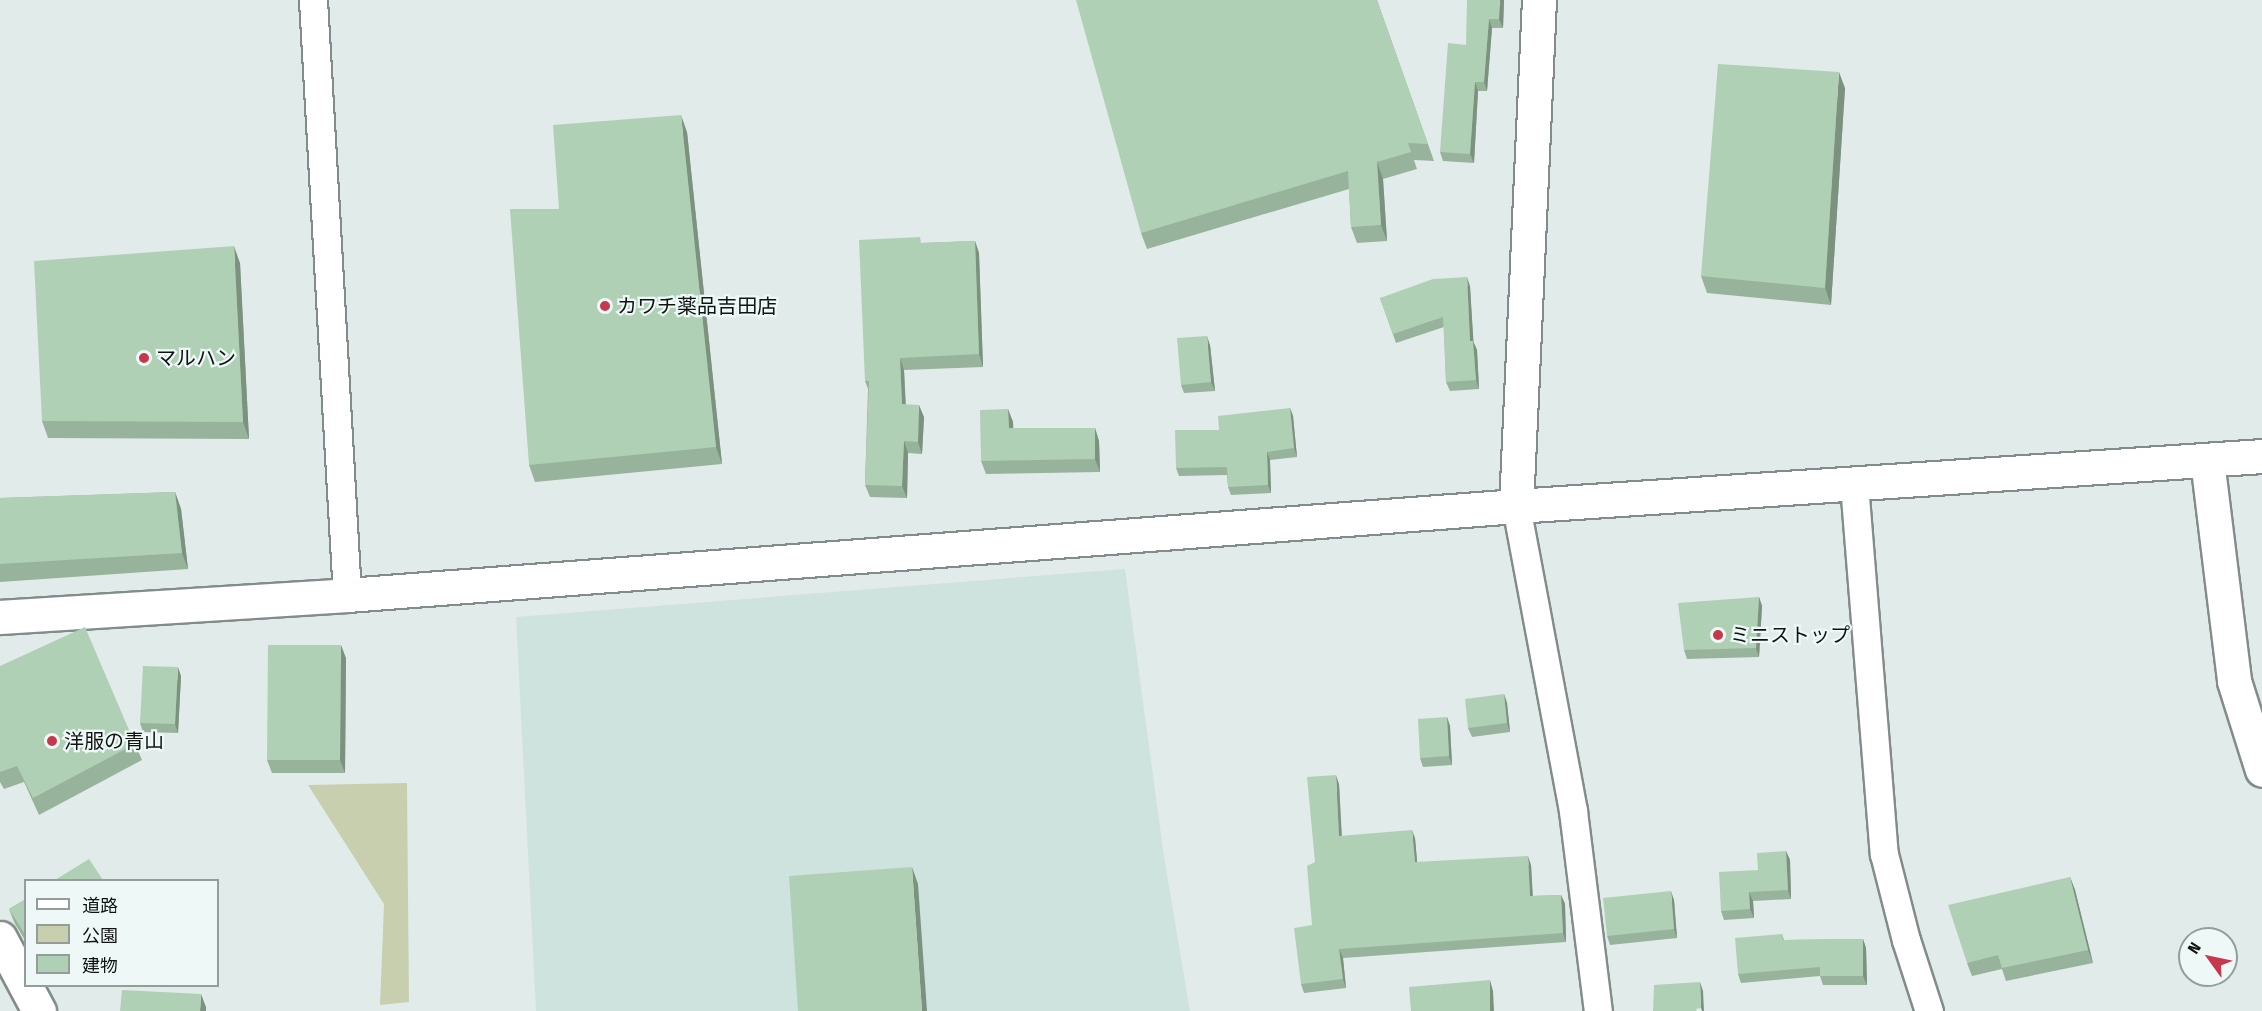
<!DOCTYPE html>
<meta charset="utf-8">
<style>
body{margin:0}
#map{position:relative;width:2262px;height:1011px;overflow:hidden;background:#e1ecea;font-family:"Fira Sans Condensed","Noto Sans JP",sans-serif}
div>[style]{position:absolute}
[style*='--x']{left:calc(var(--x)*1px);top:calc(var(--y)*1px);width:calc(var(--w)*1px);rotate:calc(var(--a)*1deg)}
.built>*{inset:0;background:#cee2de}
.green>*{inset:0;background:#c8cfaf}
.roads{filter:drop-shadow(2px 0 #828c8a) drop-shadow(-2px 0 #828c8a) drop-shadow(0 2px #828c8a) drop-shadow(0 -2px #828c8a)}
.minor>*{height:27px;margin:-13.5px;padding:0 13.5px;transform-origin:13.5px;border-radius:13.5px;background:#fff}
.tertiary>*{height:33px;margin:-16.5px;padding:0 16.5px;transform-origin:16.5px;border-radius:16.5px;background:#fff}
.trunk>*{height:33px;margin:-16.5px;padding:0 16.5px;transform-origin:16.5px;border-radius:16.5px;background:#fff}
.wall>*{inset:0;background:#97b39c}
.shaded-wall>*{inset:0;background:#7b927f}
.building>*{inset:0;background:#b0d0b5}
.dots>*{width:16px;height:16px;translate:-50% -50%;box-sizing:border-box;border:3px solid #eef9f7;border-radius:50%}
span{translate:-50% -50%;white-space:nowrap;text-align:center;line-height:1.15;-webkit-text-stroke:4.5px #eef9f7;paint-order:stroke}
.poi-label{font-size:20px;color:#0f1312}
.left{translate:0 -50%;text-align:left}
.legend{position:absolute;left:24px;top:879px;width:195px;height:108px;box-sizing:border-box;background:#eef9f7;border:2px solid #959d9b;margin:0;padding:8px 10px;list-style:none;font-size:18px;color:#0f1312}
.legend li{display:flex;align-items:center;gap:12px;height:30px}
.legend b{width:30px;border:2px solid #959d9b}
.north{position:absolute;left:2178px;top:927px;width:60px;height:60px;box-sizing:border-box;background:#eef9f7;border:2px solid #959d9b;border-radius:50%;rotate:303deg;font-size:16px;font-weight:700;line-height:24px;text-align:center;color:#0f1312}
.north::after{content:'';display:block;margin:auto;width:21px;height:27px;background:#c8384d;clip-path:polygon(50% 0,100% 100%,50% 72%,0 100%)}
</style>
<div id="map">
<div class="built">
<i style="clip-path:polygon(1125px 569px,1164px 857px,1190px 1011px,536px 1011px,516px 617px)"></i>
</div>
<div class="green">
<i style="clip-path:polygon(407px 783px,409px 1002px,380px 1005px,384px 904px,308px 785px)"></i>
</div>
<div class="roads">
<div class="minor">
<i style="--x:313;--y:0;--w:596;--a:86.73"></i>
<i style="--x:1854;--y:484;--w:371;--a:85.4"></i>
<i style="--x:1884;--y:854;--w:89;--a:75.7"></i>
<i style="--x:1906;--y:940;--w:75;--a:72.1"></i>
<i style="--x:1516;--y:506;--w:310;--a:79.4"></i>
<i style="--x:1573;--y:811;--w:202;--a:82.9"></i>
</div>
<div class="tertiary">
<i style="--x:2207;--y:460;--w:223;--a:83"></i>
<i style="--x:2234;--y:681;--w:93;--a:72.5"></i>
<i style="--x:1516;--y:506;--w:507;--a:-87.4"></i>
<i style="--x:0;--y:617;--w:348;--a:-3.6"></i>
<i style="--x:347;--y:595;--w:1172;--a:-4.35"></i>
<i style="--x:1516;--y:506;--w:748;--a:-3.83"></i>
</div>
<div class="trunk">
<i style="--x:0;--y:938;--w:83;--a:61.9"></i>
</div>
</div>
<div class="wall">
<i style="clip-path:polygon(1377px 0,1434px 161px,1414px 160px,1417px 169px,1383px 179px,1387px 241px,1357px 243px,1351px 227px,1349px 189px,1147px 249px,1141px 233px)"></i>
<i style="clip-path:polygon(1504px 0,1503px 28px,1492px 28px,1487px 91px,1478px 91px,1474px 163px,1443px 161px,1440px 152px,1466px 45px)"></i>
<i style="clip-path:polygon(1845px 88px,1831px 305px,1707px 293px,1701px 276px)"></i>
<i style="clip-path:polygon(687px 132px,722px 464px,535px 482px,529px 465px,559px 209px)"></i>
<i style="clip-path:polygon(975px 241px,979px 253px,983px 367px,904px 370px,906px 405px,924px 417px,922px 454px,908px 453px,907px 498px,870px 497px,865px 485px,868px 389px,865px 381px,922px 243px)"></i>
<i style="clip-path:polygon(240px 263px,249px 439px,48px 438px,42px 421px)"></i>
<i style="clip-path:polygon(1470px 286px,1473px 341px,1477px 350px,1479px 389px,1450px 391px,1446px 382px,1444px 327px,1396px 343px,1380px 298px)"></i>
<i style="clip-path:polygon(1210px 345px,1215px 391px,1184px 393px,1181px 385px)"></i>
<i style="clip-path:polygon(1290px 408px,1293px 416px,1297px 457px,1270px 460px,1271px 493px,1231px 495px,1228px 487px,1227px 475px,1179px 476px,1176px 468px,1219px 430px)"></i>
<i style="clip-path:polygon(1008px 409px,1013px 422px,1013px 428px,1095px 428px,1099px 441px,1100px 472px,986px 474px,981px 461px)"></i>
<i style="clip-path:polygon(175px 492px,181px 509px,188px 569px,0 582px,0 498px)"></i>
<i style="clip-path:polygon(1759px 597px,1762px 606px,1759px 657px,1687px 659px,1684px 650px)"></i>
<i style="clip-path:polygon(346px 658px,345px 773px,272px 773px,267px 760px)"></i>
<i style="clip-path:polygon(0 666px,135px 744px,142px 760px,39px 815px,24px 782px,4px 789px,0 782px)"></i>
<i style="clip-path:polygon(181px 676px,178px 733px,143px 732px,140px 723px)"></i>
<i style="clip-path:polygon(1504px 694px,1507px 703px,1510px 732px,1472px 737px,1468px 728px)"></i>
<i style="clip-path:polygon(1447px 717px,1450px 726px,1452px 765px,1423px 767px,1420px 758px)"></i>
<i style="clip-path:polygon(1339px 784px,1342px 836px,1415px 838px,1417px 862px,1531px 865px,1533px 896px,1561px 895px,1565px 904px,1566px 942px,1343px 958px,1346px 988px,1304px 993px,1301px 984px,1312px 925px,1315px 862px)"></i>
<i style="clip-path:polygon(1786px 851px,1790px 860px,1791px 899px,1753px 901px,1754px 918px,1724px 920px,1721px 911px,1758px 870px)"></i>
<i style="clip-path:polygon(2070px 877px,2075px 890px,2093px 963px,2006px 981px,2002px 969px,1972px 976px,1967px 963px)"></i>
<i style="clip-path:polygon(26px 899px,26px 942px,14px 922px,9px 909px)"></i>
<i style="clip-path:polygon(1674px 900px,1677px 938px,1610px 945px,1607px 936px)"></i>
<i style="clip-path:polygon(1782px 934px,1784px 940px,1863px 939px,1866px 948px,1867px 985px,1823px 985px,1820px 976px,1741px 983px,1738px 974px)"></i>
</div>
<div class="shaded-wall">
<i style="clip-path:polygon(1500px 0,1504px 0,1503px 28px,1499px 19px)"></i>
<i style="clip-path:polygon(1489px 19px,1492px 28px,1487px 91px,1484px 82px)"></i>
<i style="clip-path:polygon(1839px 72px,1845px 88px,1831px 305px,1825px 288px)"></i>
<i style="clip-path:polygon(1475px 82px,1478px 91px,1474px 163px,1470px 154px)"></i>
<i style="clip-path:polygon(681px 115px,687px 132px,722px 464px,716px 447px)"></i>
<i style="clip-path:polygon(1377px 162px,1383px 179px,1387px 241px,1381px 225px)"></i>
<i style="clip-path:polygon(975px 241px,979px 253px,983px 367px,979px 354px)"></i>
<i style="clip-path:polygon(234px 246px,240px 263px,249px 439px,243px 422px)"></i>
<i style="clip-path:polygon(1467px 277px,1470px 286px,1474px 350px,1470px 341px)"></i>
<i style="clip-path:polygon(1207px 336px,1210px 345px,1215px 391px,1211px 382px)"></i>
<i style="clip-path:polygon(1473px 341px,1477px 350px,1479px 389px,1476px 380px)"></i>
<i style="clip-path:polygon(900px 358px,904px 370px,906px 417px,902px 404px)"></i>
<i style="clip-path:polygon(919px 405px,924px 417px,922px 454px,918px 442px)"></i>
<i style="clip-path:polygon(1290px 408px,1293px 416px,1297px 457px,1294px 448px)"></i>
<i style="clip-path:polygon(1008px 409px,1013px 422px,1014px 441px,1009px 428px)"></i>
<i style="clip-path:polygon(1095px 428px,1099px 441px,1100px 472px,1095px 459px)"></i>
<i style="clip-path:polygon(904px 441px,908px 453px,907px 498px,902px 486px)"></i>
<i style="clip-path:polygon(1267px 452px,1270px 460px,1271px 493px,1268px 485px)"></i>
<i style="clip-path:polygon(175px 492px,181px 509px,188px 569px,182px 553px)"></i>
<i style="clip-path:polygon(1759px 597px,1762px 606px,1759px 657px,1756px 648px)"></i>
<i style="clip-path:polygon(341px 645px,346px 658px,345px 773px,340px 760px)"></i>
<i style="clip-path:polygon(178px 667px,181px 676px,178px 733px,175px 724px)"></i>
<i style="clip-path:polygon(1504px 694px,1507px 703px,1510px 732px,1507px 723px)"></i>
<i style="clip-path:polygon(1447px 717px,1450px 726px,1452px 765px,1449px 756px)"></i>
<i style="clip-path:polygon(1336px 775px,1339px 784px,1342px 845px,1339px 836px)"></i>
<i style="clip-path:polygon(1412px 830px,1415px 838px,1418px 871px,1415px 862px)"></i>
<i style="clip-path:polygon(1786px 851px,1790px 860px,1791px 899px,1788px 890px)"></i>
<i style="clip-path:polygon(1528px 856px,1531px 865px,1533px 905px,1530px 896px)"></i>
<i style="clip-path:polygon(912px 867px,918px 884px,927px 1011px,922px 1011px)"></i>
<i style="clip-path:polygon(2070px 877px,2075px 890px,2093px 963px,2088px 950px)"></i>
<i style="clip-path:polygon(1671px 891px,1674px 900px,1677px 938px,1674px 929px)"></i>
<i style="clip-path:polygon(1749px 892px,1753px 901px,1754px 918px,1750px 909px)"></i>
<i style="clip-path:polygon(1561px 895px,1565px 904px,1566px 942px,1563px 933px)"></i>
<i style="clip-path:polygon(1863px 939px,1866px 948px,1867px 985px,1863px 976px)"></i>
<i style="clip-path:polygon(1339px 949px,1343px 958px,1346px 988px,1343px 979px)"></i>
<i style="clip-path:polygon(1490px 980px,1493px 991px,1494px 1011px,1490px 1011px)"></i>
<i style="clip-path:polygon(1700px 982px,1703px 991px,1704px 1011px,1702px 1011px,1701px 1008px)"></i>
<i style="clip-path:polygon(201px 994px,206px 1007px,206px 1011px,200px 1011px)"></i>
</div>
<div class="building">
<i style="clip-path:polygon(1076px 0,1377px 0,1428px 144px,1408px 143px,1411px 152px,1377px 162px,1381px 225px,1351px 227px,1348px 171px,1141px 233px)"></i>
<i style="clip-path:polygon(1467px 0,1500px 0,1499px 19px,1489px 19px,1484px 82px,1475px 82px,1470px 154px,1440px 152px,1448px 43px,1466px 45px)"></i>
<i style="clip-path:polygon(1718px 64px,1839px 72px,1825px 288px,1701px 276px)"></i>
<i style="clip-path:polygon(681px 115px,716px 447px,529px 465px,510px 209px,559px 209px,553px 125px)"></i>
<i style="clip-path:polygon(920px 237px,921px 243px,975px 241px,979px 354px,900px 358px,902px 404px,919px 405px,918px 442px,904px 441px,902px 486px,865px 485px,869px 381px,865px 381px,859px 240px)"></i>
<i style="clip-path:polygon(234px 246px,243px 422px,42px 421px,34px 261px)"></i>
<i style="clip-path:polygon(1467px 277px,1470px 341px,1473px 341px,1476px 380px,1446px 382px,1443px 317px,1393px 334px,1380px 298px,1433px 279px)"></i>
<i style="clip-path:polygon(1207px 336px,1211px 382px,1181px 385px,1177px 338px)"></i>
<i style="clip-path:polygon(1290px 408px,1294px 448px,1267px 452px,1268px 485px,1228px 487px,1227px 467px,1176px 468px,1175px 430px,1219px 430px,1218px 416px)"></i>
<i style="clip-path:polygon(1008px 409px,1009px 428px,1095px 428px,1095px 459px,981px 461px,980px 410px)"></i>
<i style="clip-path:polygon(175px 492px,182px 553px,0 564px,0 498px)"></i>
<i style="clip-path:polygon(1759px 597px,1756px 648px,1684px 650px,1678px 603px)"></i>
<i style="clip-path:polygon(85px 627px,135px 744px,33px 798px,17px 766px,0 772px,0 666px)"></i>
<i style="clip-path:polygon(268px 645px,341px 645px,340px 760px,267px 760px)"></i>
<i style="clip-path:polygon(143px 666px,178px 667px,175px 724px,140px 723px)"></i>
<i style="clip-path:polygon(1504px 694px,1507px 723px,1468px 728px,1465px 699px)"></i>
<i style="clip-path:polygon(1447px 717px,1449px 756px,1420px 758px,1418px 719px)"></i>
<i style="clip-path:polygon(1336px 775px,1339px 836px,1412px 830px,1415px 862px,1528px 856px,1530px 896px,1561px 895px,1563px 933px,1339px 949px,1343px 979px,1301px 984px,1294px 928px,1312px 925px,1307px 866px,1315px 862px,1307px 777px)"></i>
<i style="clip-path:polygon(1786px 851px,1788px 890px,1749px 892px,1750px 909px,1721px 911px,1719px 872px,1758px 870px,1757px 853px)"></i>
<i style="clip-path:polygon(89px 859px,103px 880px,55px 880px)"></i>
<i style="clip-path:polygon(912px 867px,922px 1011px,798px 1011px,789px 876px)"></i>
<i style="clip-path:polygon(2070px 877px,2088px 950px,2002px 968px,1998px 955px,1967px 963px,1948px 905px)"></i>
<i style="clip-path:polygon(1671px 891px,1674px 929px,1607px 936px,1603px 898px)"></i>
<i style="clip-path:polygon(26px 899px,26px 936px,9px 909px)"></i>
<i style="clip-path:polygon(1782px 934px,1783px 940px,1863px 939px,1863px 976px,1820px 976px,1820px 967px,1738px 974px,1735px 938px)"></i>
<i style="clip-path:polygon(1490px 980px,1490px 1011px,1411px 1011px,1409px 987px)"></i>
<i style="clip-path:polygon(1700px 982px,1701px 1008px,1696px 1009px,1697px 1011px,1653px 1011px,1654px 985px)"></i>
<i style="clip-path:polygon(122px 990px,201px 994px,200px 1011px,120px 1011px)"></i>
</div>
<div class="dots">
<i style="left:605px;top:306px;background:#c8384d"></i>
<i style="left:144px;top:358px;background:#c8384d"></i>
<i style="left:1718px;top:635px;background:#c8384d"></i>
<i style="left:52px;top:741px;background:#c8384d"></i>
</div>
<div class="poi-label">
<span class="left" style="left:617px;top:306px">カワチ薬品吉田店</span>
<span class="left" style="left:156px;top:358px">マルハン</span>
<span class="left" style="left:1730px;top:635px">ミニストップ</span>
<span class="left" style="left:64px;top:741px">洋服の青山</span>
</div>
<ul class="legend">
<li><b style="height:8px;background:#fff"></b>道路</li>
<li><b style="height:16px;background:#c8cfaf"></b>公園</li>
<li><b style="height:16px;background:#b0d0b5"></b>建物</li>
</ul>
<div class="north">N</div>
</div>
